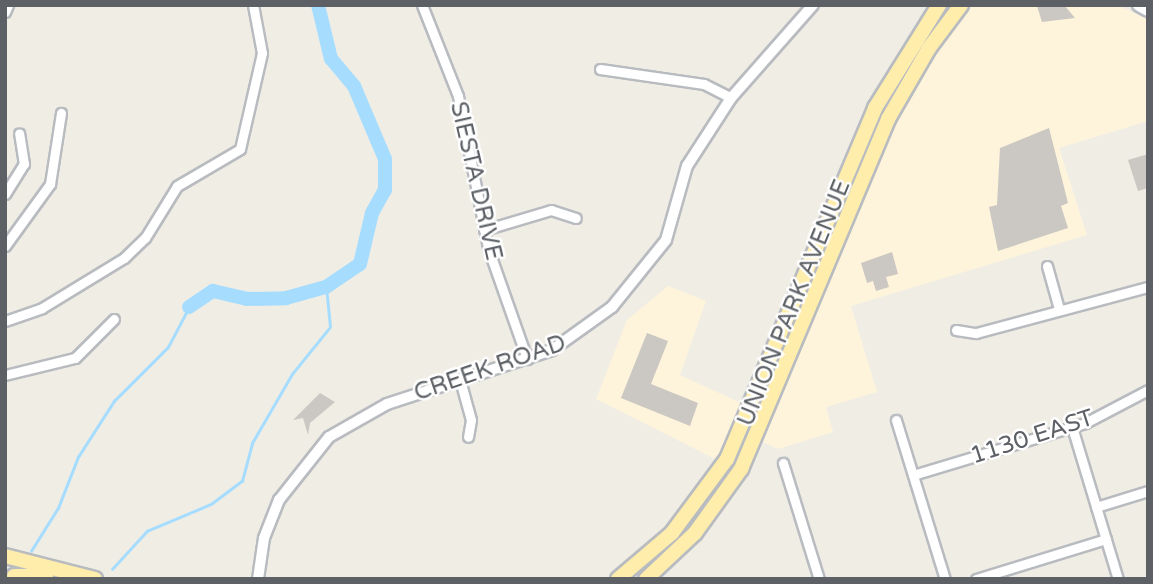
<!DOCTYPE html>
<style>
body{margin:0}
#map{position:relative;width:1153px;height:584px;overflow:hidden;background:#f0ede5;font-family:"Varela Round",sans-serif}
div>[style]{position:absolute}
[style*='--x']{left:calc(var(--x)*1px);top:calc(var(--y)*1px);width:calc(var(--w)*1px);rotate:calc(var(--a)*1deg)}
.commercial>*{inset:0;background:#fef4db}
.stream>*{height:2.5px;margin:-1.25px;padding:0 1.25px;transform-origin:1.25px;border-radius:1.25px;background:#a6ddff}
.river>*{height:14px;margin:-7px;padding:0 7px;transform-origin:7px;border-radius:7px;background:#a6ddff}
.building>*{inset:0;background:#cbc7c2}
.roads{filter:drop-shadow(2px 0 #b8bbbf) drop-shadow(-2px 0 #b8bbbf) drop-shadow(0 2px #b8bbbf) drop-shadow(0 -2px #b8bbbf)}
.minor>*{height:9px;margin:-4.5px;padding:0 4.5px;transform-origin:4.5px;border-radius:4.5px;background:#fff}
.tertiary>*{height:10px;margin:-5px;padding:0 5px;transform-origin:5px;border-radius:5px;background:#fff}
.secondary>*{height:12px;margin:-6px;padding:0 6px;transform-origin:6px;border-radius:6px;background:#fff}
.primary>*{height:14px;margin:-7px;padding:0 7px;transform-origin:7px;border-radius:7px;background:#ffedab}
span{translate:-50% -50%;white-space:nowrap;text-align:center;line-height:1.15;-webkit-text-stroke:5px #fff;paint-order:stroke}
.street-label{font-size:24px;color:#5d6166}
.frame{position:absolute;inset:0;border:7px solid #5d6166;pointer-events:none}
</style>
<div id="map">
<div class="commercial">
<i style="clip-path:polygon(972px 5px,1117px 5px,1148px 19px,1148px 121px,1059px 148px,1087px 235px,851px 306px,877px 392px,826px 407px,833px 432px,778px 449px,763px 442px,887px 139px,926px 64px)"></i>
<i style="clip-path:polygon(668px 286px,706px 301px,680px 375px,754px 409px,719px 461px,596px 399px,627px 320px)"></i>
</div>
<div class="stream">
<i style="--x:31;--y:551;--w:51;--a:-57.9"></i>
<i style="--x:58;--y:508;--w:55;--a:-68.6"></i>
<i style="--x:78;--y:457;--w:67;--a:-57.3"></i>
<i style="--x:114;--y:401;--w:76;--a:-45"></i>
<i style="--x:168;--y:347;--w:45;--a:-62.3"></i>
<i style="--x:112;--y:569;--w:52;--a:-47.4"></i>
<i style="--x:147;--y:531;--w:69;--a:-22.9"></i>
<i style="--x:211;--y:504;--w:39;--a:-37"></i>
<i style="--x:242;--y:481;--w:39;--a:-75"></i>
<i style="--x:252;--y:443;--w:80;--a:-59.9"></i>
<i style="--x:292;--y:374;--w:60;--a:-51"></i>
<i style="--x:330;--y:327;--w:40;--a:-95.7"></i>
</div>
<div class="river">
<i style="--x:189;--y:307;--w:29;--a:-34"></i>
<i style="--x:213;--y:291;--w:35;--a:13"></i>
<i style="--x:247;--y:299;--w:39;--a:-1"></i>
<i style="--x:286;--y:298;--w:41;--a:-15.4"></i>
<i style="--x:326;--y:287;--w:41;--a:-34.1"></i>
<i style="--x:360;--y:264;--w:52;--a:-76.8"></i>
<i style="--x:372;--y:213;--w:26;--a:-61"></i>
<i style="--x:385;--y:190;--w:31;--a:-90"></i>
<i style="--x:385;--y:159;--w:79;--a:-113"></i>
<i style="--x:354;--y:86;--w:35;--a:-130"></i>
<i style="--x:331;--y:59;--w:56;--a:-103.5"></i>
</div>
<div class="building">
<i style="clip-path:polygon(1064px 5px,1075px 18px,1042px 22px,1037px 6px)"></i>
<i style="clip-path:polygon(1049px 128px,1068px 203px,1061px 206px,1068px 228px,998px 251px,989px 207px,997px 205px,1000px 148px)"></i>
<i style="clip-path:polygon(1148px 154px,1148px 188px,1138px 191px,1128px 160px)"></i>
<i style="clip-path:polygon(892px 252px,898px 274px,886px 277px,889px 287px,876px 291px,873px 281px,867px 283px,861px 263px)"></i>
<i style="clip-path:polygon(647px 333px,668px 341px,651px 384px,698px 403px,690px 426px,621px 398px)"></i>
<i style="clip-path:polygon(320px 393px,335px 402px,310px 423px,308px 435px,303px 418px,293px 420px)"></i>
</div>
<div class="roads">
<div class="minor">
<i style="--x:422;--y:5;--w:98;--a:68.4"></i>
<i style="--x:458;--y:96;--w:155;--a:78.8"></i>
<i style="--x:488;--y:248;--w:118;--a:70.6"></i>
<i style="--x:5;--y:12;--w:8;--a:-67"></i>
<i style="--x:600;--y:69;--w:105;--a:8.2"></i>
<i style="--x:704;--y:84;--w:30;--a:27"></i>
<i style="--x:5;--y:194;--w:36;--a:-58"></i>
<i style="--x:24;--y:164;--w:31;--a:-99"></i>
<i style="--x:484;--y:230;--w:70;--a:-16.6"></i>
<i style="--x:551;--y:210;--w:26;--a:18"></i>
<i style="--x:5;--y:246;--w:77;--a:-54"></i>
<i style="--x:50;--y:184;--w:72;--a:-81.2"></i>
<i style="--x:1047;--y:266;--w:45;--a:74.4"></i>
<i style="--x:5;--y:321;--w:39;--a:-19"></i>
<i style="--x:42;--y:308;--w:96;--a:-31.4"></i>
<i style="--x:124;--y:258;--w:29;--a:-44"></i>
<i style="--x:145;--y:238;--w:61;--a:-58.4"></i>
<i style="--x:177;--y:186;--w:73;--a:-30.4"></i>
<i style="--x:240;--y:149;--w:98;--a:-77.1"></i>
<i style="--x:262;--y:53;--w:49;--a:-100.6"></i>
<i style="--x:956;--y:330;--w:20;--a:9"></i>
<i style="--x:976;--y:333;--w:178;--a:-15"></i>
<i style="--x:5;--y:375;--w:72;--a:-13.7"></i>
<i style="--x:75;--y:358;--w:55;--a:-45"></i>
<i style="--x:460;--y:380;--w:41;--a:74.6"></i>
<i style="--x:471;--y:420;--w:17;--a:100"></i>
<i style="--x:896;--y:420;--w:166;--a:72.9"></i>
<i style="--x:1072;--y:427;--w:159;--a:73.2"></i>
<i style="--x:783;--y:463;--w:121;--a:72.8"></i>
<i style="--x:913;--y:475;--w:180;--a:-16.8"></i>
<i style="--x:1085;--y:423;--w:71;--a:-27.6"></i>
<i style="--x:1096;--y:507;--w:54;--a:-17.1"></i>
<i style="--x:976;--y:579;--w:136;--a:-17.1"></i>
</div>
<div class="tertiary">
<i style="--x:258;--y:579;--w:41;--a:-81.7"></i>
<i style="--x:264;--y:538;--w:41;--a:-68.5"></i>
<i style="--x:279;--y:500;--w:80;--a:-51.6"></i>
<i style="--x:329;--y:437;--w:67;--a:-29.6"></i>
<i style="--x:387;--y:404;--w:174;--a:-18.1"></i>
<i style="--x:552;--y:350;--w:74;--a:-35.6"></i>
<i style="--x:612;--y:307;--w:86;--a:-51.1"></i>
<i style="--x:666;--y:240;--w:77;--a:-74.2"></i>
<i style="--x:687;--y:166;--w:81;--a:-57.1"></i>
<i style="--x:731;--y:98;--w:124;--a:-48.6"></i>
</div>
<div class="secondary">
<i style="--x:1139;--y:5;--w:10;--a:29"></i>
</div>
<div class="primary">
<i style="--x:5;--y:556;--w:93;--a:14.3"></i>
<i style="--x:14;--y:576;--w:32;--a:0"></i>
<i style="--x:618;--y:579;--w:71;--a:-40.4"></i>
<i style="--x:672;--y:533;--w:92;--a:-53.4"></i>
<i style="--x:727;--y:459;--w:381;--a:-67.1"></i>
<i style="--x:875;--y:108;--w:121;--a:-58.1"></i>
<i style="--x:646;--y:579;--w:67;--a:-43.2"></i>
<i style="--x:695;--y:533;--w:79;--a:-54.3"></i>
<i style="--x:741;--y:469;--w:380;--a:-67.2"></i>
<i style="--x:888;--y:119;--w:82;--a:-60"></i>
<i style="--x:929;--y:48;--w:54;--a:-53.3"></i>
</div>
</div>
<div class="street-label">
<span style="left:476px;top:181px;rotate:77deg">SIESTA DRIVE</span>
<span style="left:794px;top:303px;rotate:-68deg">UNION PARK AVENUE</span>
<span style="left:490px;top:368px;rotate:-19deg">CREEK ROAD</span>
<span style="left:1032px;top:437px;rotate:-18deg">1130 EAST</span>
</div>
<div class="frame"></div>
</div>
